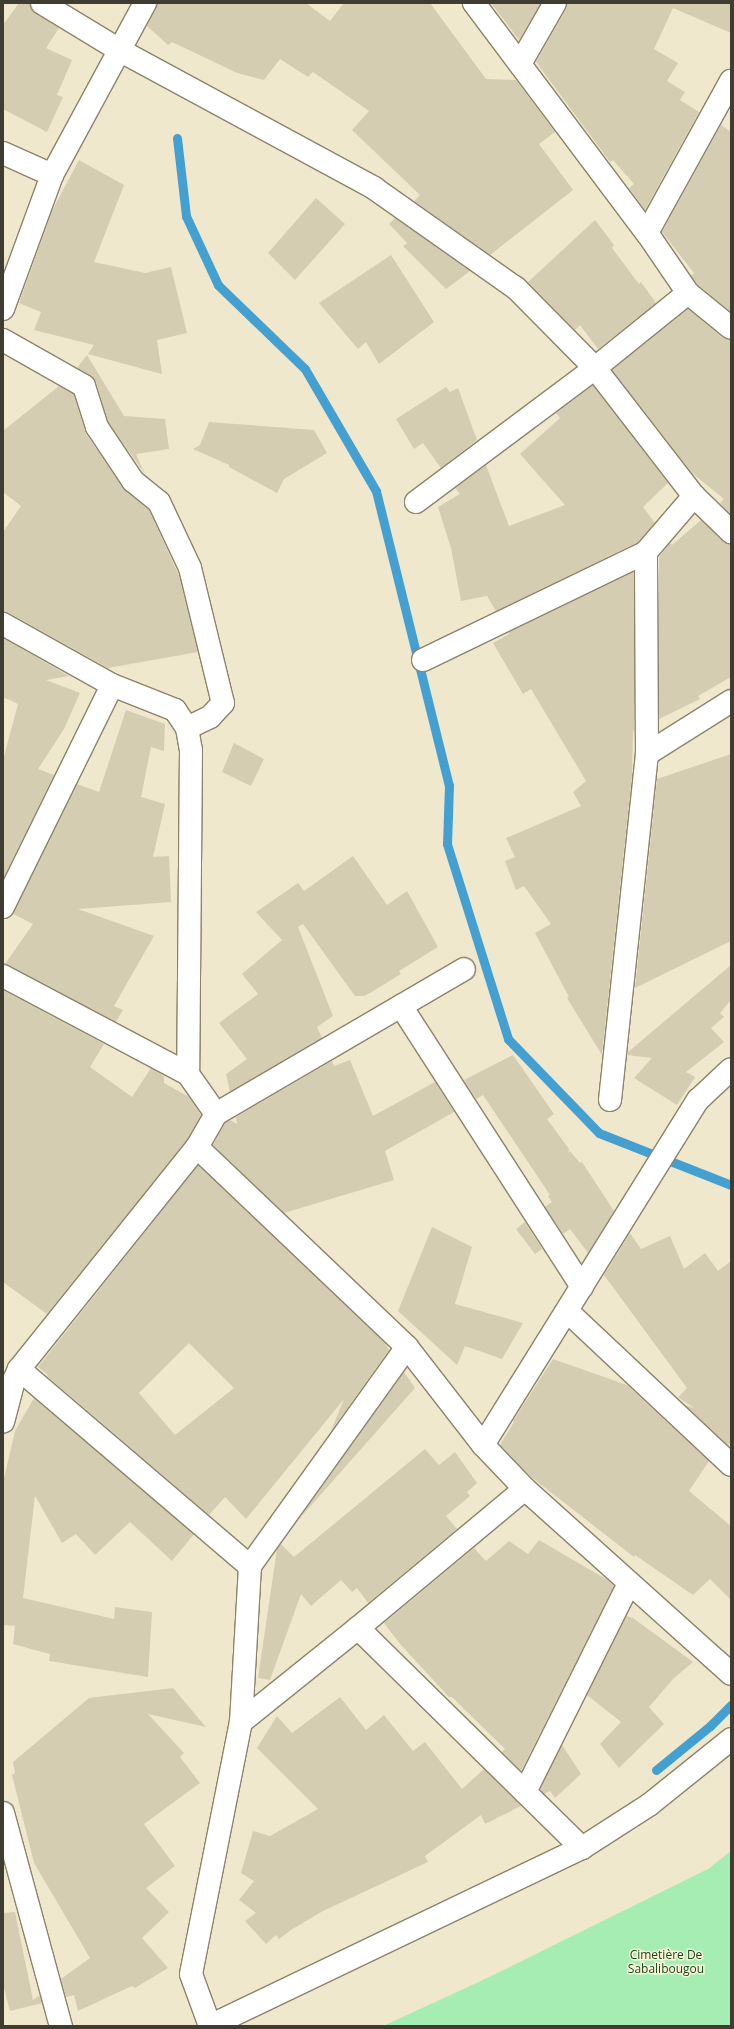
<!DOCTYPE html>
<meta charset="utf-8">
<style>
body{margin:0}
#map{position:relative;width:734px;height:2029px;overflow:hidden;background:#f0e8cc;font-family:"Open Sans",sans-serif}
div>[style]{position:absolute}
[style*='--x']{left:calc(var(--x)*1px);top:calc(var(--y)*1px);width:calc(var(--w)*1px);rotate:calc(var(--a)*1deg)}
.green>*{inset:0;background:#a5edb3}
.stream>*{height:9px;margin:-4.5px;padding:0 4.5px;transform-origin:4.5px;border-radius:4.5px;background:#45a0d2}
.building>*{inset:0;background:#d5cdb2}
.roads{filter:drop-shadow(1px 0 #8b836a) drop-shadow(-1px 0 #8b836a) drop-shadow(0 1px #8b836a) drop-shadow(0 -1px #8b836a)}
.minor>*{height:22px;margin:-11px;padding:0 11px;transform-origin:11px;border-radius:11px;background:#fff}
.secondary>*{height:22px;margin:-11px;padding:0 11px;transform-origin:11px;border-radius:11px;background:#fff}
span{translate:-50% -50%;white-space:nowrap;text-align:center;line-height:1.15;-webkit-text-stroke:3px #fef5d9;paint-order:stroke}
.park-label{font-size:12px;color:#0f4721}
.frame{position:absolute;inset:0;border:4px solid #3f3c31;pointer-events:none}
</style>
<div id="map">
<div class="green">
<i style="clip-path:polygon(731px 1851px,731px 2026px,383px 2026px,483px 1980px,708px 1869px)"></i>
</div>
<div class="stream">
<i style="--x:177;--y:138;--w:79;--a:83.4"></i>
<i style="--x:186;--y:216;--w:76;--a:65.1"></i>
<i style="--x:218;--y:285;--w:121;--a:44"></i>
<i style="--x:305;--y:369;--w:141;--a:59.8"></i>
<i style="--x:376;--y:491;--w:303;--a:76.1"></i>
<i style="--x:449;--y:785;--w:59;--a:91.9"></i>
<i style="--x:447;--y:844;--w:204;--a:72.6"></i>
<i style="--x:508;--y:1039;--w:131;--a:45.9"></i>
<i style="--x:599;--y:1133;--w:142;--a:21.5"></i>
<i style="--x:656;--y:1770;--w:70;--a:-39.2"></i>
<i style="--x:710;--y:1726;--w:30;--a:-45"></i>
</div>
<div class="building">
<i style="clip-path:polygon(19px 3px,30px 3px,31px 9px,35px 13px,59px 28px,46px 48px,72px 60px,57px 95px,63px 97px,47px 132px,3px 109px,3px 25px)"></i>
<i style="clip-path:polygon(157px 3px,306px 3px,330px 21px,344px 3px,430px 3px,486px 79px,516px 80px,555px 132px,539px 144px,573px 190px,490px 255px,414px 201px,420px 195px,352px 130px,369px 111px,313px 72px,308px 77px,280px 59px,264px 80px,237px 73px,172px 42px,168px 45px,147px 26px)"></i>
<i style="clip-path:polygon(491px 3px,541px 3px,519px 40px)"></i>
<i style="clip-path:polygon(567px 3px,731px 3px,731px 33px,673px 8px,654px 49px,678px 63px,667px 81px,685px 92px,680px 100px,699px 112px,645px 210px,629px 188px,634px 184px,613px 160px,610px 162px,536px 62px,566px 9px)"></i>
<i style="clip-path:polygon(721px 125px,731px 132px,731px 312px,697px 284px,691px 276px,694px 273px,662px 232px)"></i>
<i style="clip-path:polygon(79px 160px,124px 185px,94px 262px,145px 273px,171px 267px,187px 333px,157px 340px,162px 374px,88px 354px,94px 345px,34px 330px,41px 312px,19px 303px,52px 211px)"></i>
<i style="clip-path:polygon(316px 198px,345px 224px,295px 280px,268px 253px)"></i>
<i style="clip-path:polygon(395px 218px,470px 271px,446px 289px,403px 246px,407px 243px,389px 224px)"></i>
<i style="clip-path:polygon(595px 220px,614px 245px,612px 248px,639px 284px,641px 282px,656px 303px,598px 349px,580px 325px,575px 330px,528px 282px)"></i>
<i style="clip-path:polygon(391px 255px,434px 322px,379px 364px,366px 342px,358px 349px,319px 303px)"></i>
<i style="clip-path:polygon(688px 309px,723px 338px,731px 340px,731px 515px,720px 503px,724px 499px,692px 473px,612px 370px)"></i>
<i style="clip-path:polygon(87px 355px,124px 416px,165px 419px,169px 449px,136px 454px,145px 474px,108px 422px,96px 382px,90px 375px,77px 368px)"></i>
<i style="clip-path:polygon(593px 385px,668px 483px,643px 507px,655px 523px,638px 542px,496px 611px,487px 596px,461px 601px,451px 548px,438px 507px,460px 494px,455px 488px,486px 465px,509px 526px,565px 505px,520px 454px,560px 418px,556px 413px)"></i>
<i style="clip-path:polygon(59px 386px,74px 394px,86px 434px,123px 488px,149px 510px,180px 578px,198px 652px,108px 668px,9px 613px,3px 612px,3px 532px,21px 506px,3px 492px,3px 431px)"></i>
<i style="clip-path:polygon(446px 387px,450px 392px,458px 388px,477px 440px,441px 468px,423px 443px,414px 449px,396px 419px)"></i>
<i style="clip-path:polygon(209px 422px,314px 430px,327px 453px,284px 479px,277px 493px,229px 467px,229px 465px,193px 449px,200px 445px)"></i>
<i style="clip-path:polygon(701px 520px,722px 541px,731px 544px,731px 677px,698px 696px,700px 699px,659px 719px,659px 557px,670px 543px,672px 545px)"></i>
<i style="clip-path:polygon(634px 572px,634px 730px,633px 731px,632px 776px,602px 1055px,567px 998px,569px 997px,535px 933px,551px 924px,524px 886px,516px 890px,505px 861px,515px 857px,506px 838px,581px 806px,573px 792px,586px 781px,531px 689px,523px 694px,493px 643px,509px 634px,509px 632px)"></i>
<i style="clip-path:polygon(3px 638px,69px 676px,46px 680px,80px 693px,64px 729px,38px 769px,54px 775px,3px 879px,3px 760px,18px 704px,3px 697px)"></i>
<i style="clip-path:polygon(126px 710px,165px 724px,164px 751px,151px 747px,141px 797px,165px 804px,153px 857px,169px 856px,171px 902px,78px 909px,154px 936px,114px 1006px,123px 1010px,116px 1022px,5px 964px,33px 924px,13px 914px,77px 784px,99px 792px)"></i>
<i style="clip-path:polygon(234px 743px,264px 759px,251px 786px,222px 772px)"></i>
<i style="clip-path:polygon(731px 754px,731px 941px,635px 988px,657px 779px)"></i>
<i style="clip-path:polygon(353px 856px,387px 905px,407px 891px,438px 947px,399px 971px,401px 974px,365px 996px,355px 996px,303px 924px,298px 927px,333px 1016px,317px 1027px,322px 1038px,230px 1092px,226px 1074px,247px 1059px,219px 1023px,258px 994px,242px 974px,282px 940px,256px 912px,298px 883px,304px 891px)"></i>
<i style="clip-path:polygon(731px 965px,731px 1000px,720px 1013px,724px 1017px,711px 1028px,724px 1042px,686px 1072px,695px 1077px,677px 1105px,634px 1078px,652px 1058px,627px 1055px,628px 1052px)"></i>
<i style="clip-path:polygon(3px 990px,104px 1044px,90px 1067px,132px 1097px,151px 1068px,164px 1076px,164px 1083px,189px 1097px,201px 1115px,187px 1140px,47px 1314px,3px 1282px)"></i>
<i style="clip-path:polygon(513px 1055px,554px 1114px,547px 1119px,569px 1149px,568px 1153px,570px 1151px,580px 1163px,582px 1162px,614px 1211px,588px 1253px,570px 1229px,563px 1234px,545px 1207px,552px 1202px,548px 1196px,550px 1195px,483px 1095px,476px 1099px,464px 1080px)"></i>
<i style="clip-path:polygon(350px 1060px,373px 1116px,435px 1082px,454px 1112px,385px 1151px,394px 1180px,284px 1213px,213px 1145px,225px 1123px,230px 1120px,237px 1124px,236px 1117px,332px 1061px,334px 1066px)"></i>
<i style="clip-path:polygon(evenodd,198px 1165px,385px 1343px,389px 1350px,331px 1431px,344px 1399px,246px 1519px,225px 1497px,209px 1515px,47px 1376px,48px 1375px,38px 1367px,198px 1165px,189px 1343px,234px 1388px,175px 1435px,139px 1393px,189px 1343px)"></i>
<i style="clip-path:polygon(525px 1222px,542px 1249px,535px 1254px,516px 1229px)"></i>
<i style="clip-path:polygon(432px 1227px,472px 1247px,455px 1304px,523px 1323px,502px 1359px,465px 1346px,457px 1365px,398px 1311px)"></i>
<i style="clip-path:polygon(630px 1233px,641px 1249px,670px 1236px,684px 1269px,705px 1253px,718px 1271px,731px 1261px,731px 1443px,728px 1445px,685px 1405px,694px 1408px,678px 1397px,687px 1388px,604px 1275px)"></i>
<i style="clip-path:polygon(553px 1359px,627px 1385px,709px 1461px,689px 1491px,731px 1526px,731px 1600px,710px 1579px,693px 1595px,635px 1555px,634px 1557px,530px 1476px,500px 1445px,514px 1422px,513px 1421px)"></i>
<i style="clip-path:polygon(404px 1372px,415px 1388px,300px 1518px)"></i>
<i style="clip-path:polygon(34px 1398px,194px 1534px,172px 1561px,130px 1522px,95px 1555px,76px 1534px,62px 1543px,35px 1496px,23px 1598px,114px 1619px,115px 1607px,152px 1612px,148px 1677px,49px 1661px,50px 1654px,13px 1644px,15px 1626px,3px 1625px,3px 1483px,15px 1431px)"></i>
<i style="clip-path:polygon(425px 1449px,439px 1465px,455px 1452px,477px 1483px,467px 1492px,470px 1496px,446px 1516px,457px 1529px,368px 1603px,357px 1588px,352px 1592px,341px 1580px,311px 1606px,301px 1594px,270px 1680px,258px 1678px,277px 1549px,281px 1544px,294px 1557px)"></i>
<i style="clip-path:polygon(539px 1540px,606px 1579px,614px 1586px,521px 1771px,502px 1752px,505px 1749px,452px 1697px,449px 1697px,400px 1644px,384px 1623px,474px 1548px,486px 1561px,509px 1541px,528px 1554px)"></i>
<i style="clip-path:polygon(626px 1616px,633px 1618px,693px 1662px,673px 1679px,649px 1707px,664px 1724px,619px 1768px,600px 1744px,621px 1722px,587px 1695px)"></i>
<i style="clip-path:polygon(173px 1688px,206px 1727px,148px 1714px,184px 1753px,180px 1757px,200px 1783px,144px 1824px,175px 1866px,146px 1888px,169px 1912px,142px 1938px,168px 1968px,135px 1988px,132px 1986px,78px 2011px,74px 1995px,66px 1997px,61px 1979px,90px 1958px,34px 1863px,12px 1775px,15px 1773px,13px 1762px,89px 1698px)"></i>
<i style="clip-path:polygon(340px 1697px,366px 1730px,384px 1715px,413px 1751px,425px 1742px,462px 1789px,484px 1769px,521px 1806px,485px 1824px,481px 1815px,425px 1856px,428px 1862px,323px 1911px,291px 1930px,279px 1939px,276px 1935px,266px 1944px,245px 1921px,256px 1913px,239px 1900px,254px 1881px,241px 1873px,253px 1831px,270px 1836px,318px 1809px,257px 1748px,277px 1716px,292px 1733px)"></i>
<i style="clip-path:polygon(562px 1745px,581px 1774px,555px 1798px,550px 1791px,544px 1794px,540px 1789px)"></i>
<i style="clip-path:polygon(15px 1912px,33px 2000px,40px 1995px,42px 2003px,10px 2011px,3px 1984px,3px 1913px)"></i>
</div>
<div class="roads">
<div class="minor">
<i style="--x:42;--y:3;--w:92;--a:31.3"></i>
<i style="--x:121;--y:51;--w:288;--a:28.4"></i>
<i style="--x:374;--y:188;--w:174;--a:35.2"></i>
<i style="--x:516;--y:288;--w:112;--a:45.4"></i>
<i style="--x:595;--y:368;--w:162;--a:52.3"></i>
<i style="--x:694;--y:496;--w:52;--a:44.2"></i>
<i style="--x:474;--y:3;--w:288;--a:53.1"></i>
<i style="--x:647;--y:233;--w:73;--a:55.7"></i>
<i style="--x:688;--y:293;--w:55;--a:39.1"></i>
<i style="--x:520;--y:64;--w:70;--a:-60.2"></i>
<i style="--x:3;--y:153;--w:54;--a:24.2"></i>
<i style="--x:647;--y:233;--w:174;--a:-61.1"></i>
<i style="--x:3;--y:309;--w:143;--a:-69.9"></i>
<i style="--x:52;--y:175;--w:196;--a:-61.6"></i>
<i style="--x:3;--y:340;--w:93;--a:29.6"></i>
<i style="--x:84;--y:386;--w:43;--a:72.4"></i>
<i style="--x:97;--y:427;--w:65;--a:56.3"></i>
<i style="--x:133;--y:481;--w:33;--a:39"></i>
<i style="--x:159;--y:502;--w:73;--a:64.8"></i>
<i style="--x:190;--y:568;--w:139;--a:76.3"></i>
<i style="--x:223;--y:703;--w:19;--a:133"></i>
<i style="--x:210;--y:717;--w:25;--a:154"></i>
<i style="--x:416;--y:502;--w:224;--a:-36.8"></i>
<i style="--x:595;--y:368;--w:119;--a:-38.9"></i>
<i style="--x:3;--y:624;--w:125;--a:29.2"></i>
<i style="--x:112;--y:685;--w:68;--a:21.6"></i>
<i style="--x:175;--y:710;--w:22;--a:56"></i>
<i style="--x:187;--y:728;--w:22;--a:80"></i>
<i style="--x:191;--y:750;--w:324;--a:90.5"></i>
<i style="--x:188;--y:1074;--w:49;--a:55"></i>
<i style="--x:216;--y:1114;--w:38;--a:120"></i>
<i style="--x:197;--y:1147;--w:285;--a:128.7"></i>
<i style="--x:19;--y:1369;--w:12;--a:114"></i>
<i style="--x:14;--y:1380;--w:43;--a:104.7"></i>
<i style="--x:423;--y:660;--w:248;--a:-25.8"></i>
<i style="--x:646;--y:552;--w:74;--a:-49.4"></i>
<i style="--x:647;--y:754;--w:99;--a:-32.2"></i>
<i style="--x:3;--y:907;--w:247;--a:-63.8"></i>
<i style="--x:3;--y:976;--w:209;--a:27.9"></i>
<i style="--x:401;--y:1006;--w:334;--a:57.2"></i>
<i style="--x:610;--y:1100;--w:348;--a:-83.9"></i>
<i style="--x:647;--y:754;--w:202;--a:-90.3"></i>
<i style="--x:216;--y:1114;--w:287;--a:-30.3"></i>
<i style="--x:197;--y:1147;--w:290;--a:43.6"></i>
<i style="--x:407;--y:1347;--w:124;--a:52.2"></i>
<i style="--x:483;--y:1445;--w:61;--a:46.3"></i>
<i style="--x:525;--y:1489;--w:277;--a:41.9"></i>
<i style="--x:567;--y:1311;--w:225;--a:43.2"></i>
<i style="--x:19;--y:1369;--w:304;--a:40.5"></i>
<i style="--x:483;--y:1445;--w:407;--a:-58.1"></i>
<i style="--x:698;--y:1100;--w:45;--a:-43.2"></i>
<i style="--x:358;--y:1628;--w:314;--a:44.5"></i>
<i style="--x:241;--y:1722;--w:150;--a:-38.8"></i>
<i style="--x:358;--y:1628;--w:217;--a:-39.8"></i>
<i style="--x:525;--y:1792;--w:233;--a:-63.5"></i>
<i style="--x:3;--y:1813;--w:221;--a:74.8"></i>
<i style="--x:210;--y:2026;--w:55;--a:-110.1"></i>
<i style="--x:191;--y:1974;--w:257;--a:-78.8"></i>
<i style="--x:241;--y:1722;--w:156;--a:-86.7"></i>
<i style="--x:250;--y:1566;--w:269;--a:-54.4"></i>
</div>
<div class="secondary">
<i style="--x:210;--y:2026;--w:412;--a:-25.6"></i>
<i style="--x:582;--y:1848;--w:80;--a:-32.7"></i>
<i style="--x:649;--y:1805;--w:105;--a:-38.8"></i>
</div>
</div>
<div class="park-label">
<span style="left:666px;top:1962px">Cimetière De<br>Sabalibougou</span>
</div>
<div class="frame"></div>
</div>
